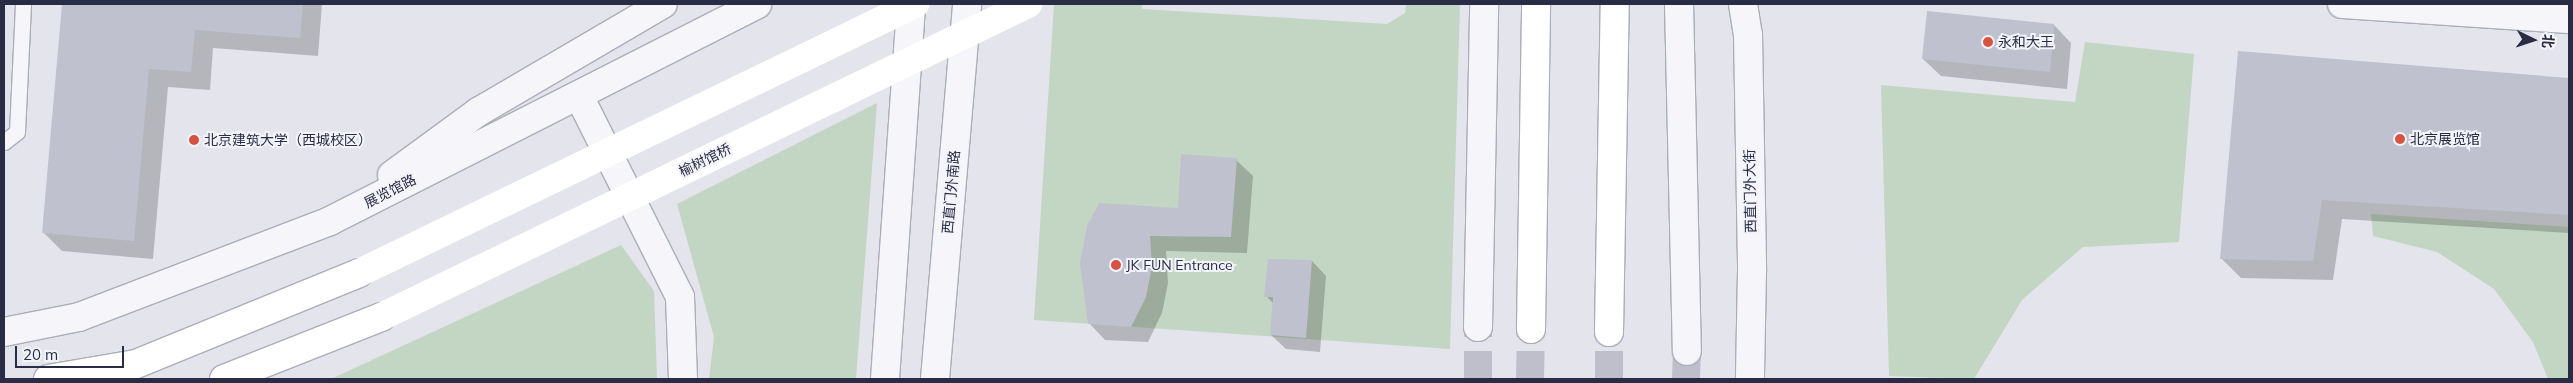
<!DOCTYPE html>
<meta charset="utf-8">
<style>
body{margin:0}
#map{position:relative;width:2573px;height:383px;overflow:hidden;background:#e3e4ec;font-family:Mulish,"Noto Sans SC",sans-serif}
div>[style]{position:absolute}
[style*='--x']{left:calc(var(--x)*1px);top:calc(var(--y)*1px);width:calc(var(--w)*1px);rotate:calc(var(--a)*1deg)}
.green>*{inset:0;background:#c3d6c3}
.shadow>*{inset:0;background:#0003}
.building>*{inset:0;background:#bfc1cf}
.tertiary-tunnel>*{height:28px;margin-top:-14px;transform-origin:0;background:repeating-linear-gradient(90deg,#bebfcb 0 28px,transparent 0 42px)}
.trunk-tunnel>*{height:28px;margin-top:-14px;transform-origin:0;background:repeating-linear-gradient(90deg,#bebfcb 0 28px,transparent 0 42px)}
.roads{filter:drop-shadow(1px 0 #abadba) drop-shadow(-1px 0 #abadba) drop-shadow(0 1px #abadba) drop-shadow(0 -1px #abadba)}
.service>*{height:15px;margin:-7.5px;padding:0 7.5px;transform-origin:7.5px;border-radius:7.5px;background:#f6f6fa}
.minor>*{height:28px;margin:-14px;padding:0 14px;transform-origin:14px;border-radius:14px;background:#f6f6fa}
.tertiary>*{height:28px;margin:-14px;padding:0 14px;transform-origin:14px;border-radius:14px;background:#f6f6fa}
.secondary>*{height:28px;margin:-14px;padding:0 14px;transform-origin:14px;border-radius:14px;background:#fff}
.trunk>*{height:28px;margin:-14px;padding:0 14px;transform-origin:14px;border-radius:14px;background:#fff}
.secondary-bridge>*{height:28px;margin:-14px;padding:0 14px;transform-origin:14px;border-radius:14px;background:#fff}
.dots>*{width:14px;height:14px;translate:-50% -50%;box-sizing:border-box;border:2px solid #f3f4f9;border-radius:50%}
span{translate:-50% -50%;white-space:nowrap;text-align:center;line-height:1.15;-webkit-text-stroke:4px #f3f4f9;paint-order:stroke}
.poi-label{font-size:14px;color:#292c45}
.left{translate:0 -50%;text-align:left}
.street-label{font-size:14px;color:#292c45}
.frame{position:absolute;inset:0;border:5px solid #292c45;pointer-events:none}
.north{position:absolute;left:2508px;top:15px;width:50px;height:50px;-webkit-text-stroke:4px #f3f4f9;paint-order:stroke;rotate:94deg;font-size:14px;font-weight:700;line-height:20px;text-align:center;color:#292c45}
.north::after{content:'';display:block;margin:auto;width:18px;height:22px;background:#292c45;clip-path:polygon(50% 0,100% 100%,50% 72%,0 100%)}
.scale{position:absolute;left:15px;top:346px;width:109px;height:22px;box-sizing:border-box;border:2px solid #292c45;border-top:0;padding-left:6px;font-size:15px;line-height:18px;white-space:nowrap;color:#292c45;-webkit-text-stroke:4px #f3f4f9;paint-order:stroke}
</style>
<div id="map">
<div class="green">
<i style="clip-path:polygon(1054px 4px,1142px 4px,1142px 9px,1387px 24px,1405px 13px,1406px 4px,1460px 4px,1450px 349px,1034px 320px)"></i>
<i style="clip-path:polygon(2085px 42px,2194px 54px,2179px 242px,2083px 247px,2022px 300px,1974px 379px,1889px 376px,1881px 85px,2075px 102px)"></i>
<i style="clip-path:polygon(877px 103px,856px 379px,709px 379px,714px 337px,677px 204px)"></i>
<i style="clip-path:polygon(2371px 214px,2569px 227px,2569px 379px,2548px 379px,2533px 342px,2494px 289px,2437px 252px,2373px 236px)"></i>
<i style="clip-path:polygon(621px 245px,654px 291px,657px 379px,331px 379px)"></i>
</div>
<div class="shadow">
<i style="clip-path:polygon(64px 4px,322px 4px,318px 56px,213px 48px,210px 90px,168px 87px,153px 259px,62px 251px,44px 233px)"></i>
<i style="clip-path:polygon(2054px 25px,2071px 43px,2067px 89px,1941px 76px,1923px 59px)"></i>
<i style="clip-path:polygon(2239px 52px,2569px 80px,2569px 233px,2342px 219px,2333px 280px,2241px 278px,2221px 258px)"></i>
<i style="clip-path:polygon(1236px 160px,1253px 176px,1247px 253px,1166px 251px,1168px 283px,1162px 313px,1148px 342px,1105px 340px,1089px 323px,1081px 263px,1179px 209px)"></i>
<i style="clip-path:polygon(1269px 260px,1312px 261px,1326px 276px,1320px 352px,1286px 349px,1271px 335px,1274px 304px,1266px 296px)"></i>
</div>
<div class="building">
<i style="clip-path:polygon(62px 4px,303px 4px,300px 38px,195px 30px,191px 72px,149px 69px,134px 241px,42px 233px)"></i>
<i style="clip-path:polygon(1927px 11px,2054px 24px,2050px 72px,1922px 59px)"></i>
<i style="clip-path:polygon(2238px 51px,2569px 78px,2569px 215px,2322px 200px,2313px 261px,2220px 259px)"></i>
<i style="clip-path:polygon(1181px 154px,1237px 158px,1231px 237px,1150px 236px,1152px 266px,1146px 297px,1131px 327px,1088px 324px,1080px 263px,1087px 226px,1099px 203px,1178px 208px)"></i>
<i style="clip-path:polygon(1268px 259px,1312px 260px,1306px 338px,1270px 335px,1273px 297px,1264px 297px)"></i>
</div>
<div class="tertiary-tunnel">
<i style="--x:1478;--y:379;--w:52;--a:-90"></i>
<i style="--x:1686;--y:379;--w:28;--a:-88"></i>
</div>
<div class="trunk-tunnel">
<i style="--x:1530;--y:379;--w:50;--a:-88.9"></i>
<i style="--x:1609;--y:379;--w:47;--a:-90"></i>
</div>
<div class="roads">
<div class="service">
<i style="--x:4;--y:142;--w:16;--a:-38"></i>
<i style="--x:17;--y:132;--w:128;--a:-87.3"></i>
</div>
<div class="minor">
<i style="--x:2342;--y:4;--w:227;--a:3.8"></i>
</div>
<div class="tertiary">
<i style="--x:1679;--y:4;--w:347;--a:88.7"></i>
<i style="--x:1743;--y:4;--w:30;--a:81"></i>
<i style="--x:1748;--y:34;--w:237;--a:89"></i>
<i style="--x:1752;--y:271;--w:108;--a:91.1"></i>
<i style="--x:579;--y:96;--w:225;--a:63.3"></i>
<i style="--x:680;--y:297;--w:82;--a:87.9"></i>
<i style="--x:392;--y:175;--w:107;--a:-36.2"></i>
<i style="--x:478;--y:112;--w:214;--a:-30.3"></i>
<i style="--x:1478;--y:327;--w:323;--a:-88.9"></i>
<i style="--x:4;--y:332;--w:76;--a:-11.3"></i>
<i style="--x:79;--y:317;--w:269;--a:-20.9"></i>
<i style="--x:330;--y:221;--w:479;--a:-26.9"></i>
<i style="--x:885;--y:379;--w:376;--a:-86"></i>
<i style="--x:935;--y:379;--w:376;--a:-85.1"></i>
</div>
<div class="secondary">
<i style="--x:48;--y:379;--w:89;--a:-9.7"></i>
<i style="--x:136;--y:364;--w:241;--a:-22.2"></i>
<i style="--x:224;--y:379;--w:169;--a:-21.5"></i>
</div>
<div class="trunk">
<i style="--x:1531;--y:329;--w:325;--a:-89.1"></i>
<i style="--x:1609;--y:332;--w:328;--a:-89"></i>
</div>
</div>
<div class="secondary-bridge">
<i style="--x:359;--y:273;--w:618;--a:-25.82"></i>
<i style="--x:381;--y:317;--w:719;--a:-25.82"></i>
</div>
<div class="dots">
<i style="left:1988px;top:42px;background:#d85241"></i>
<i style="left:2400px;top:139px;background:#d85241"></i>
<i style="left:194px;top:140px;background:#d85241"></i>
<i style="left:1116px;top:265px;background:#d85241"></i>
</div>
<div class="poi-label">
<span class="left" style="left:1998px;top:42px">永和大王</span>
<span class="left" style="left:2410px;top:139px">北京展览馆</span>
<span class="left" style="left:204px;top:140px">北京建筑大学（西城校区）</span>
<span class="left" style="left:1126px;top:265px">JK FUN Entrance</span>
</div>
<div class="street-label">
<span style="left:705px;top:160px;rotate:-26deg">榆树馆桥</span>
<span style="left:390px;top:191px;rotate:-27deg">展览馆路</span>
<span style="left:1750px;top:191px;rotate:-91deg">西直门外大街</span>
<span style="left:951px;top:192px;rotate:-85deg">西直门外南路</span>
</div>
<div class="frame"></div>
<div class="north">北</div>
<div class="scale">20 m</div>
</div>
